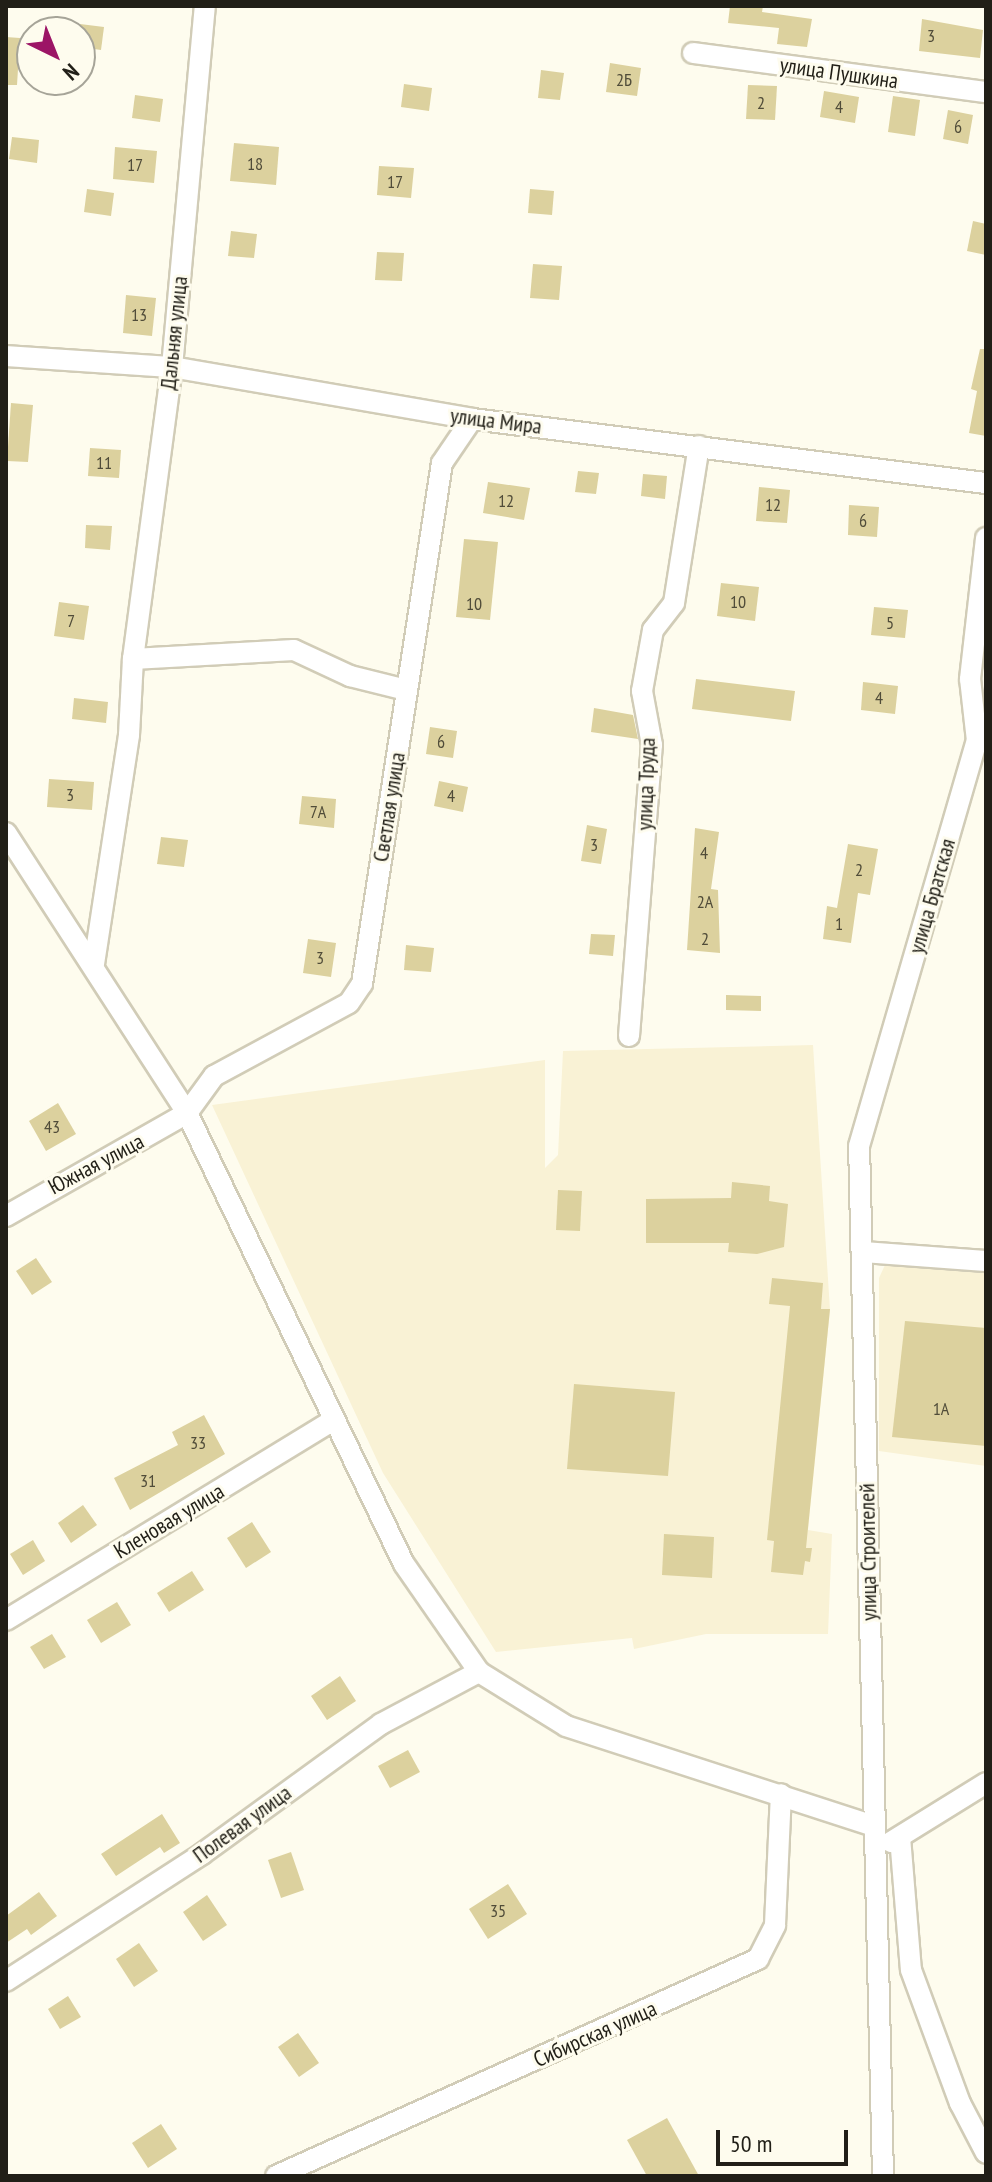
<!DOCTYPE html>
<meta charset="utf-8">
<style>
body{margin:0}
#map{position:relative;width:992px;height:2182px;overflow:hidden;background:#fefcee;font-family:"PT Sans Narrow",sans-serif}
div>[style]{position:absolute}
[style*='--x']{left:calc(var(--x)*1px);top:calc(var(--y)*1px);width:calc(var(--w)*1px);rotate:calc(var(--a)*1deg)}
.built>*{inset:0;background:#f9f2d5}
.building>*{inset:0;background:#dcd19e}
.roads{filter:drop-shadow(2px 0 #d1ccb7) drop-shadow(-2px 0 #d1ccb7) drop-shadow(0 2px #d1ccb7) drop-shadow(0 -2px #d1ccb7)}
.street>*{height:20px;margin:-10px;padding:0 10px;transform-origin:10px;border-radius:10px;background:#fff}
span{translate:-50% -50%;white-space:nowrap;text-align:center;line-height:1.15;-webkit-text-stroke:6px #fefcee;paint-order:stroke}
.number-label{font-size:18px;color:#504c39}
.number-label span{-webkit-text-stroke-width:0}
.street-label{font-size:22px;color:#211f17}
.frame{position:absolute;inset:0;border:8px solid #211f17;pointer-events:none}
.north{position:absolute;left:16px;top:16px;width:80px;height:80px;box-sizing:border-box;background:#fefcee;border:2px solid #a6a498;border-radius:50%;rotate:137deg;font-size:22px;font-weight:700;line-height:32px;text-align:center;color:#211f17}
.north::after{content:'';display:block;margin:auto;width:28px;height:36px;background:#9c1566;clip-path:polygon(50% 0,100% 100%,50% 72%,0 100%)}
.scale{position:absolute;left:716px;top:2130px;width:132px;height:36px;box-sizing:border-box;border:4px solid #211f17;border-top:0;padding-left:10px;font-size:24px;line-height:28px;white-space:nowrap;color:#211f17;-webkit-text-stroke:6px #fefcee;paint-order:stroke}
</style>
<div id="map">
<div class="built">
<i style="clip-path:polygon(813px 1045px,830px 1310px,808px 1530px,832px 1534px,828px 1634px,706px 1634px,634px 1649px,632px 1638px,496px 1652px,383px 1473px,212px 1105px,545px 1060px,545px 1168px,558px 1155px,563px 1051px)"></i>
<i style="clip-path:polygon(896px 1260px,986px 1270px,986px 1466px,879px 1451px,879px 1278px,885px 1265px)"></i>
</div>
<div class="building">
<i style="clip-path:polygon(730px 6px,763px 6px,762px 12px,812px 19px,807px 47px,777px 44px,779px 28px,728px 23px)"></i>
<i style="clip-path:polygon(922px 19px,983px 30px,980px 58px,919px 51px)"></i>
<i style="clip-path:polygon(80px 24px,104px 27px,101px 50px,80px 47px)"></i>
<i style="clip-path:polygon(6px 37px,20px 38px,17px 85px,6px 85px)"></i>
<i style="clip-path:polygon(610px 63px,641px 68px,637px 96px,606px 92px)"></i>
<i style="clip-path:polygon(541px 70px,564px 73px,560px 100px,538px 98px)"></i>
<i style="clip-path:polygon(404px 84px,432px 88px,429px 111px,401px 107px)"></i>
<i style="clip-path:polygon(748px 85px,777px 86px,775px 120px,746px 119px)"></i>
<i style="clip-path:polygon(824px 91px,859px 97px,855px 123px,820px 117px)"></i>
<i style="clip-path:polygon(135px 95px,163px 99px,160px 122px,132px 118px)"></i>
<i style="clip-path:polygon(893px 96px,920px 100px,915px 136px,888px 132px)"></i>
<i style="clip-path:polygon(948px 110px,973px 115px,968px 144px,943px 139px)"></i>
<i style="clip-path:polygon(12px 137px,39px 140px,37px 163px,9px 159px)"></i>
<i style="clip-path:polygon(234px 143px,279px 147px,276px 185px,230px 181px)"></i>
<i style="clip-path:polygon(115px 147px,157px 151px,154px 183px,113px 179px)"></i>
<i style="clip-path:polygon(379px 166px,414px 168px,411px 198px,377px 195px)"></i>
<i style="clip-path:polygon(87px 189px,114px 193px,111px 216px,84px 212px)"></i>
<i style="clip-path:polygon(530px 189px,554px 191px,552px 215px,528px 213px)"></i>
<i style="clip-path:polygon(973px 221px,986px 224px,986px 255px,967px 251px)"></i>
<i style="clip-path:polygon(231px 231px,257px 234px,254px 258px,228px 256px)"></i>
<i style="clip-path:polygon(377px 252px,404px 253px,402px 281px,375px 280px)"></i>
<i style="clip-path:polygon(533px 264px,562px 266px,559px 300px,530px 298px)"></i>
<i style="clip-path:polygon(126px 295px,156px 298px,152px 336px,123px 333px)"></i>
<i style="clip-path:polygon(980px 349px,986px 349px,986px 436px,969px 433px,977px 391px,971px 389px)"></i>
<i style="clip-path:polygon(11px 403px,33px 405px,28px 462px,7px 461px)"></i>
<i style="clip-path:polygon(90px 448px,121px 450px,119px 478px,88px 476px)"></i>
<i style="clip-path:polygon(578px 471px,599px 473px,596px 494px,575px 492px)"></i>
<i style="clip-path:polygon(643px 474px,667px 476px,665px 499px,641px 496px)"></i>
<i style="clip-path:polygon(488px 482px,530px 488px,524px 520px,483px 513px)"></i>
<i style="clip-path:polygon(759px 487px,790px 490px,787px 523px,756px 521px)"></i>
<i style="clip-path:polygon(849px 505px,879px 507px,877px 537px,848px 535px)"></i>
<i style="clip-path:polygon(86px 525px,112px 526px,110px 550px,85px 548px)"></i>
<i style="clip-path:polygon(464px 539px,498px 542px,490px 620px,456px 617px)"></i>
<i style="clip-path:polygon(721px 583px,759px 587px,755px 621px,717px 616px)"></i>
<i style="clip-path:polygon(59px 602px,89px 606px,84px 640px,54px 636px)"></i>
<i style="clip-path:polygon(874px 607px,908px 610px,905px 638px,871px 635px)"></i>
<i style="clip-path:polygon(696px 679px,795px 691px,791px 721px,692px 709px)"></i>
<i style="clip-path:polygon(863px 682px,898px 686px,895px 714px,861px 710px)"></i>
<i style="clip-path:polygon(74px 698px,108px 702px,106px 723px,72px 719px)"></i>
<i style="clip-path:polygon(594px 708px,633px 715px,638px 739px,591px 732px)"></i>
<i style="clip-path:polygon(430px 727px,457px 731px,453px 758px,426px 754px)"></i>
<i style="clip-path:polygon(49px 779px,94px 782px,92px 810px,47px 807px)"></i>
<i style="clip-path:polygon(439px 781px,468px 787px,463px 812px,434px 806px)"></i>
<i style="clip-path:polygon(302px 796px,336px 799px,334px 828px,299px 824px)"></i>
<i style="clip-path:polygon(587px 825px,607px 829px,601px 864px,581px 861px)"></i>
<i style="clip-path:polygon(695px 828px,719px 832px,711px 889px,718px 890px,720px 953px,687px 950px)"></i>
<i style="clip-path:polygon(161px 837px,188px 840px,184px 867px,157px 864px)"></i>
<i style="clip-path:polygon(848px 844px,878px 849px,870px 895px,858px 893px,851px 943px,823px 939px,827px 906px,837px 908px)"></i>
<i style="clip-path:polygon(591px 934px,615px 935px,613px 956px,589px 954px)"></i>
<i style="clip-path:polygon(308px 939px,336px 943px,331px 977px,303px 973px)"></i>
<i style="clip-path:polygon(406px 945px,434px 948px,431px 972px,404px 970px)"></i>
<i style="clip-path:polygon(726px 995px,761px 996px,761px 1011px,726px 1010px)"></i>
<i style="clip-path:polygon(58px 1103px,76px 1134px,46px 1151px,29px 1121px)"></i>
<i style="clip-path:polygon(732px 1182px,770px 1186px,769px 1201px,788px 1204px,784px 1247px,757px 1254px,728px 1252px,729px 1243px,646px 1243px,646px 1199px,731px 1198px)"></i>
<i style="clip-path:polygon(558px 1190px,582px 1191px,580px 1231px,556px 1230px)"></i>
<i style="clip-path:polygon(36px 1258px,52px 1282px,32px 1295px,16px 1271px)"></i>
<i style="clip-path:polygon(772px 1278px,823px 1283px,821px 1309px,830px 1309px,806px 1548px,812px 1548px,810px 1562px,805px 1561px,803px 1575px,771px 1572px,774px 1541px,767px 1540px,790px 1306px,769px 1304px)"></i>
<i style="clip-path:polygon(905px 1321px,986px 1328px,986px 1446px,892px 1437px)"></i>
<i style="clip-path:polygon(574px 1384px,675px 1392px,668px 1476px,567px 1469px)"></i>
<i style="clip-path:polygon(204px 1415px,225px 1454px,130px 1510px,114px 1478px,178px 1445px,172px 1432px)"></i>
<i style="clip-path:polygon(83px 1505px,97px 1525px,71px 1543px,58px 1523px)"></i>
<i style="clip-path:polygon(252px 1522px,271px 1552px,246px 1568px,227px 1538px)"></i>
<i style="clip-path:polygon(664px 1534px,714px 1537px,712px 1578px,662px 1575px)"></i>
<i style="clip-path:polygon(33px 1540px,45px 1561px,23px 1575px,10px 1554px)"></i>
<i style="clip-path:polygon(192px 1571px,204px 1590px,169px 1612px,157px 1593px)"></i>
<i style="clip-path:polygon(117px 1602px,131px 1625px,101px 1643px,87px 1620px)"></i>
<i style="clip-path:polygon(52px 1634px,66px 1657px,44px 1669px,30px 1647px)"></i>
<i style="clip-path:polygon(340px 1676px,356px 1701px,327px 1720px,311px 1696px)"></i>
<i style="clip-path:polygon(408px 1750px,420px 1772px,390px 1788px,378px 1766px)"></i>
<i style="clip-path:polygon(162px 1814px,180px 1843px,164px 1853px,160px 1847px,116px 1876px,101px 1854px)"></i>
<i style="clip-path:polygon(291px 1852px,304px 1890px,281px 1898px,268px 1860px)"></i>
<i style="clip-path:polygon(508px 1884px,527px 1914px,488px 1939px,469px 1909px)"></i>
<i style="clip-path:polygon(39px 1892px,57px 1916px,31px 1935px,27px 1929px,6px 1943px,6px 1916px)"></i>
<i style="clip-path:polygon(207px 1895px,227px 1925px,203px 1941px,183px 1912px)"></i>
<i style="clip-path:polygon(139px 1943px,158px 1971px,134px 1987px,116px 1959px)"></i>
<i style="clip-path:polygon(68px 1996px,81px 2017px,60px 2029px,48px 2009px)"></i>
<i style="clip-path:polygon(298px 2033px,319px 2063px,299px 2077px,278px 2047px)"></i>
<i style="clip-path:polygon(667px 2118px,699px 2176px,647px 2176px,627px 2140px)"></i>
<i style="clip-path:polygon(161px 2124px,177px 2149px,148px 2168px,132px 2143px)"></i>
</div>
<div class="roads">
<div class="street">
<i style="--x:693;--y:53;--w:296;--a:7.6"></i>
<i style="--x:6;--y:356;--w:166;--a:3.8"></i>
<i style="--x:172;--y:367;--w:304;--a:9.8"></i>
<i style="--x:472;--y:419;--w:518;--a:7.1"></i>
<i style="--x:133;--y:659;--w:295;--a:-82.4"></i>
<i style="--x:172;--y:367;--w:363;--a:-84.8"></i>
<i style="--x:6;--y:833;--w:333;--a:57.1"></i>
<i style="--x:187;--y:1113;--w:500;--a:64.31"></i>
<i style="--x:404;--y:1564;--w:131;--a:55.2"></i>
<i style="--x:479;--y:1672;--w:102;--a:31.8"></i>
<i style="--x:566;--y:1726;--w:321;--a:18"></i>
<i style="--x:94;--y:964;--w:232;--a:-81.3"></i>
<i style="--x:129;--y:735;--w:76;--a:-87"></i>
<i style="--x:133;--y:659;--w:161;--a:-3.2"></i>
<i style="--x:294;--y:650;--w:62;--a:24.9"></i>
<i style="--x:350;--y:676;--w:58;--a:14"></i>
<i style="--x:629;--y:1036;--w:292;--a:-85.5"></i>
<i style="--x:652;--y:745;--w:55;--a:-100.5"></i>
<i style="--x:642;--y:691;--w:62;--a:-79.8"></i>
<i style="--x:653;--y:630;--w:34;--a:-52"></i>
<i style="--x:674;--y:603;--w:159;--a:-81"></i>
<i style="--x:6;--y:1216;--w:208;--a:-29.6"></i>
<i style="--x:187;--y:1113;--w:46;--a:-53.9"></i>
<i style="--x:214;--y:1076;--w:153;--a:-28.4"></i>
<i style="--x:349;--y:1003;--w:23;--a:-56"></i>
<i style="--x:362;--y:984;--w:527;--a:-81.27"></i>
<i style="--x:442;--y:463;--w:53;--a:-55.7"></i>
<i style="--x:863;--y:1252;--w:123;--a:4.2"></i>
<i style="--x:6;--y:1620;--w:382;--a:-31.4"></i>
<i style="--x:900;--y:1837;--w:133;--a:85.3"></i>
<i style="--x:911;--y:1970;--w:142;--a:69.8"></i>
<i style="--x:960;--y:2103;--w:56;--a:62.5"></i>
<i style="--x:891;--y:1842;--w:112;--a:-31.8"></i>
<i style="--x:6;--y:1981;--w:234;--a:-32.9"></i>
<i style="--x:202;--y:1854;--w:221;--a:-36"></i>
<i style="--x:381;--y:1724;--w:111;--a:-28"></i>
<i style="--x:276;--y:2176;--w:529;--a:-24.24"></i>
<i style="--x:758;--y:1959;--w:38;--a:-63"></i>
<i style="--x:775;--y:1925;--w:131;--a:-87.4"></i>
<i style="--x:883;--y:2176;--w:1030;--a:-91.33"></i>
<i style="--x:859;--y:1146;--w:422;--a:-73.8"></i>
<i style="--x:977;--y:741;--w:62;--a:-96.4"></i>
<i style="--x:970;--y:679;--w:142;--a:-83.5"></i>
</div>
</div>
<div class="number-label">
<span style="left:931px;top:36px">3</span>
<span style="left:624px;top:80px">2Б</span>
<span style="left:761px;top:103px">2</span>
<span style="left:839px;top:107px">4</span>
<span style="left:958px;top:127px">6</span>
<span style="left:255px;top:164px">18</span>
<span style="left:135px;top:165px">17</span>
<span style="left:395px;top:182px">17</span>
<span style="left:139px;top:315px">13</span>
<span style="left:104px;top:463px">11</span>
<span style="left:506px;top:501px">12</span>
<span style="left:773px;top:505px">12</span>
<span style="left:863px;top:521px">6</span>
<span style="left:738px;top:602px">10</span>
<span style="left:474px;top:604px">10</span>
<span style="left:71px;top:621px">7</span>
<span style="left:890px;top:623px">5</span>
<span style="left:879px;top:698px">4</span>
<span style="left:441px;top:742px">6</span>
<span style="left:70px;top:795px">3</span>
<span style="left:451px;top:796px">4</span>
<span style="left:318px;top:812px">7А</span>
<span style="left:594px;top:845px">3</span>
<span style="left:704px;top:853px">4</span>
<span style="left:859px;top:870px">2</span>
<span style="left:705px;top:902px">2А</span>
<span style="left:839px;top:924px">1</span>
<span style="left:705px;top:939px">2</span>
<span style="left:320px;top:958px">3</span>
<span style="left:52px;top:1127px">43</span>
<span style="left:941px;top:1409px">1А</span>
<span style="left:198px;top:1443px">33</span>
<span style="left:148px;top:1481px">31</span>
<span style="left:498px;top:1911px">35</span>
</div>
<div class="street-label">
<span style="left:839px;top:73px;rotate:8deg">улица Пушкина</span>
<span style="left:174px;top:333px;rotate:-84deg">Дальняя улица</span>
<span style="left:496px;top:421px;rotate:7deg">улица Мира</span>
<span style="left:646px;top:784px;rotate:-88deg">улица Труда</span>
<span style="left:389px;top:807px;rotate:-81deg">Светлая улица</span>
<span style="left:932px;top:896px;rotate:-74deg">улица Братская</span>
<span style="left:96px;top:1164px;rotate:-28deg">Южная улица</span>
<span style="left:169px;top:1521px;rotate:-31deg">Кленовая улица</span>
<span style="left:868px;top:1552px;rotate:-91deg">улица Строителей</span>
<span style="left:242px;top:1824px;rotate:-36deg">Полевая улица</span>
<span style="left:595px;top:2034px;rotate:-24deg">Сибирская улица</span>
</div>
<div class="frame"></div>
<div class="north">N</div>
<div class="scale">50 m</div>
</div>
